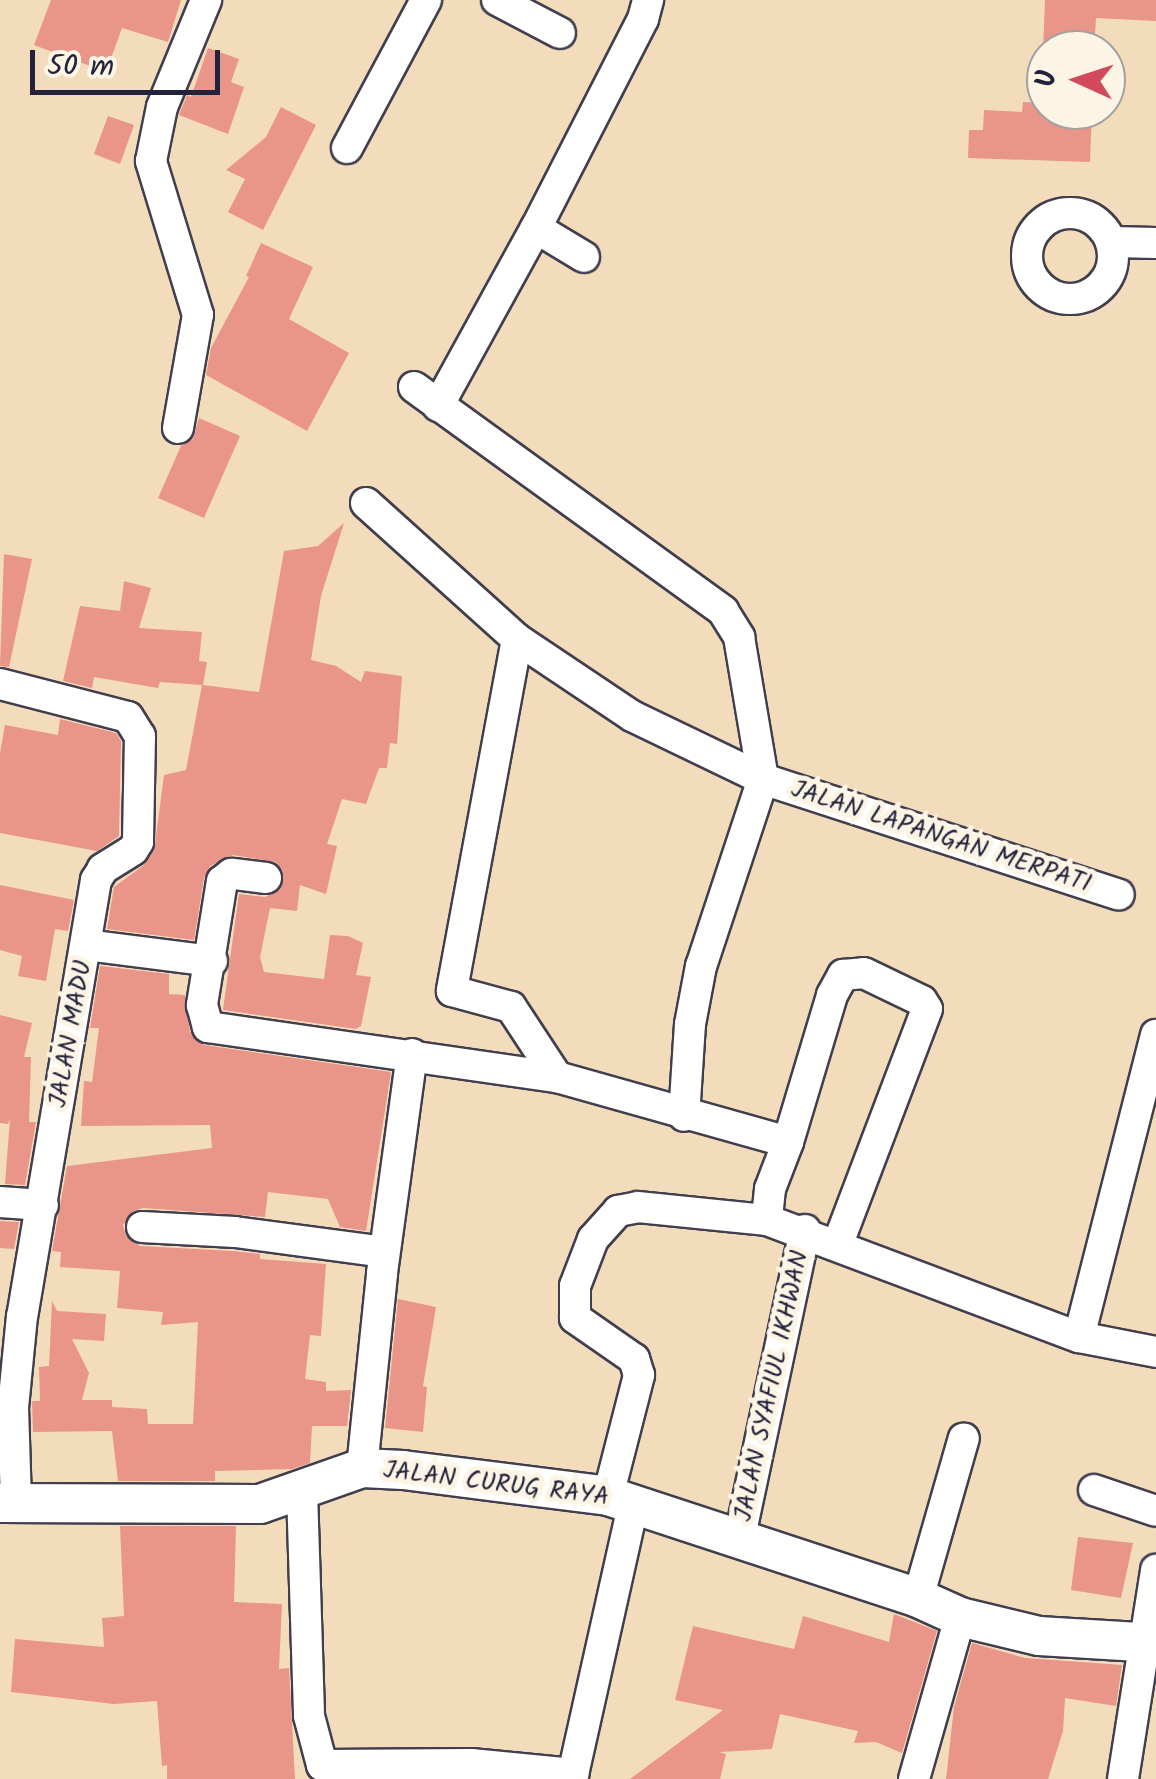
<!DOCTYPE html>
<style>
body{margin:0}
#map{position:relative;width:1156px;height:1779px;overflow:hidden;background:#f2dcbc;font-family:Kalam,sans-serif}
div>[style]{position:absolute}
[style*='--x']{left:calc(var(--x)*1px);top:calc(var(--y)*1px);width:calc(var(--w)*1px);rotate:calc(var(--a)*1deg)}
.building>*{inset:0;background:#e99589}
.roads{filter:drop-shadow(2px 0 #413e4e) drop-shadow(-2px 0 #413e4e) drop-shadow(0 2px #413e4e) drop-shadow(0 -2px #413e4e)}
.minor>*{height:30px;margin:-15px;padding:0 15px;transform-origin:15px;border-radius:15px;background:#fff}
.minor>.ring{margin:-15px;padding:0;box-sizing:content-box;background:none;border:30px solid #fff;border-radius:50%}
.tertiary>*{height:38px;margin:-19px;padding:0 19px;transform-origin:19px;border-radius:19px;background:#fff}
span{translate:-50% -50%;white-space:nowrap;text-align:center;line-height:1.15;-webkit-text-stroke:10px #fcf5e5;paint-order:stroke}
.street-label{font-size:25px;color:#22223b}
.north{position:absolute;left:1026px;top:30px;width:100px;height:100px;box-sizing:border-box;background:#fcf5e5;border:2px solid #a5a1a1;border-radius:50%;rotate:273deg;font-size:28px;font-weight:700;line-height:40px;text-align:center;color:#22223b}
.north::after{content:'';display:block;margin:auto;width:35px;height:45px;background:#d1495b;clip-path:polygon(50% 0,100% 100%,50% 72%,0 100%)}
.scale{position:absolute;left:30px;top:50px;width:190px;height:45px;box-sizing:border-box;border:5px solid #22223b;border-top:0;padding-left:12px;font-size:30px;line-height:35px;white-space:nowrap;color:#22223b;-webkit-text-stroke:8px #fcf5e5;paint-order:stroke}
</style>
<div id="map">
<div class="building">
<i style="clip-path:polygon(51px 0,181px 0,168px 42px,122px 28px,106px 72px,34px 45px)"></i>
<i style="clip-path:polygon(1045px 0,1156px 0,1156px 21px,1096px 18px,1094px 50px,1043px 50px)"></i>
<i style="clip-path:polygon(208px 48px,239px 59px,231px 82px,244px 87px,228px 134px,179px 115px,187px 95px,191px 97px)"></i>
<i style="clip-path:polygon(1023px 102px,1046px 103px,1046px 110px,1092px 110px,1090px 162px,968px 158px,969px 130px,983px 130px,984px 110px,1022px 112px)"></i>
<i style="clip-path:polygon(281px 107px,316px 125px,263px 230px,228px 212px,245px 179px,226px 170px,266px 137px)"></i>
<i style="clip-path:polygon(108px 116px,134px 125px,120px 164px,94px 154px)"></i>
<i style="clip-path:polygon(261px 243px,313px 267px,289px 319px,349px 353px,307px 431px,206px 375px,211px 348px,249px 277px,246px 276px)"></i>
<i style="clip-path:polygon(199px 418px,240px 436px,204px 518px,158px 498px,181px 446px,193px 439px)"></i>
<i style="clip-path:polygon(344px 523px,321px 596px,311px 660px,336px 666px,361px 682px,365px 671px,402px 676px,397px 744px,390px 743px,387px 768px,379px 768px,366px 804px,342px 799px,327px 844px,337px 846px,326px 894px,300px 885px,297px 911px,270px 908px,260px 957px,264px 972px,324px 979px,330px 935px,348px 936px,363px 943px,356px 975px,371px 977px,361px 1026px,356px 1029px,223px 1010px,239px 894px,265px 897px,280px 890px,283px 871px,276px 862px,233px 855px,210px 866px,204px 878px,194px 940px,107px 929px,114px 887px,144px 865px,154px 851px,164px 775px,186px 770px,202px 685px,160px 682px,158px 688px,94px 677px,92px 688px,63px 681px,80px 606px,120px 611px,124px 581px,151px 588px,139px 628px,202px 632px,199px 661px,207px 662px,203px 685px,259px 692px,284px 551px,318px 546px)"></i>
<i style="clip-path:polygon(4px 554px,32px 559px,9px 667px,0 666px)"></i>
<i style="clip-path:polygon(60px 719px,116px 733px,121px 741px,119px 836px,97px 851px,0 833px,0 753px,5px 725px,58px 735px)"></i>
<i style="clip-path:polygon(0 885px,74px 900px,68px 931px,55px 929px,46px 981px,18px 976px,22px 956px,0 950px)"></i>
<i style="clip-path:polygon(100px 966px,169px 974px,169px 994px,185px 995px,190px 1032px,204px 1045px,391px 1072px,366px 1231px,340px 1227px,328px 1199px,268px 1192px,265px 1217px,143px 1208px,133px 1211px,123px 1225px,126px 1236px,140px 1246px,233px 1251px,260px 1254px,260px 1259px,326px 1264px,321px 1336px,310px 1335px,305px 1379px,326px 1382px,326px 1391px,351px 1390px,347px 1426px,312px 1426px,310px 1463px,292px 1469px,215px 1471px,215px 1481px,118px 1481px,112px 1431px,33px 1432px,32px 1401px,40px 1401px,39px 1367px,49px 1366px,52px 1301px,57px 1311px,106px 1314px,104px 1341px,72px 1339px,89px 1373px,82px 1400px,112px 1400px,112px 1407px,147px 1409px,148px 1424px,193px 1424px,198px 1322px,161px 1325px,163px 1312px,117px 1308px,120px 1271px,60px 1267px,61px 1252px,52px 1251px,67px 1166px,212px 1148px,210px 1125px,81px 1126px,84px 1081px,92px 1082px,99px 1028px,90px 1028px)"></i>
<i style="clip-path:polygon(0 1015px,32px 1023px,24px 1057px,31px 1057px,29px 1122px,36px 1122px,25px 1185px,5px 1184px,10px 1119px,8px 1124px,0 1123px)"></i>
<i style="clip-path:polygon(0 1221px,19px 1222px,14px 1249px,0 1248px)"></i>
<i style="clip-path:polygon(398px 1299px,436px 1307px,423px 1386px,427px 1387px,423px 1432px,385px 1428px)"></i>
<i style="clip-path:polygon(120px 1526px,236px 1526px,234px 1602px,282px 1604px,279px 1669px,289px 1668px,295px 1779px,167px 1779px,167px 1765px,162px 1766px,157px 1701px,114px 1704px,11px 1692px,15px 1639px,104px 1647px,102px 1618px,124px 1616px)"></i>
<i style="clip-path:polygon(1078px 1537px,1133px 1543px,1121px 1598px,1071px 1590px)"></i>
<i style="clip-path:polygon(894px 1614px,937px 1631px,902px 1753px,876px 1742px,854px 1743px,858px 1731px,780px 1714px,772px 1749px,719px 1752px,726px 1754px,720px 1779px,630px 1779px,723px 1710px,675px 1700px,693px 1626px,794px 1649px,803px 1616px,889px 1642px)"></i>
<i style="clip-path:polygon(972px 1643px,1025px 1658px,1122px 1665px,1116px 1706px,1065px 1698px,1063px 1731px,1048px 1779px,946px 1779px,954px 1707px)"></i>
</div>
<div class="roads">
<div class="minor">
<i style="--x:497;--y:0;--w:71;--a:27.6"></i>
<i style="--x:347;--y:148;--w:168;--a:-61.9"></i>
<i class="ring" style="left:1027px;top:213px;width:56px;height:56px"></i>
<i style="--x:536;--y:228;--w:56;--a:31.1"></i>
<i style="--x:1112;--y:242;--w:44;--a:1.3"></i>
<i style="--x:414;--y:387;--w:382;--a:35.9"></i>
<i style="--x:723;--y:611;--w:31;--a:58"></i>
<i style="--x:739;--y:637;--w:144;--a:80.4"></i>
<i style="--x:763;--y:779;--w:197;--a:108.3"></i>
<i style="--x:701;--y:966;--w:59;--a:100.7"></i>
<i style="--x:690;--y:1024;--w:92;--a:93.7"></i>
<i style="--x:438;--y:406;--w:203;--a:-61.2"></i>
<i style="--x:536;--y:228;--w:235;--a:-62.9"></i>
<i style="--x:643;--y:19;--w:20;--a:-75"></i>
<i style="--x:178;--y:428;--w:115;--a:-80"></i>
<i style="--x:198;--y:315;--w:161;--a:-107"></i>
<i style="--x:151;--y:161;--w:55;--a:-78.5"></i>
<i style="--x:162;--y:107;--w:116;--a:-67.6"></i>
<i style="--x:366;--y:503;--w:203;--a:42"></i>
<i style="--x:517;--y:639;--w:138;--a:33.8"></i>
<i style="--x:632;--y:716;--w:145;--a:25.7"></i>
<i style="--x:763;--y:779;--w:374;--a:18"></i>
<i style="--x:517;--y:639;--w:358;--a:100.5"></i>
<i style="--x:452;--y:991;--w:61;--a:15.2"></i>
<i style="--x:511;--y:1007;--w:84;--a:56.7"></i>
<i style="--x:557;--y:1077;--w:240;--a:15.7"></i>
<i style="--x:788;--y:1142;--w:50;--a:111"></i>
<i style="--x:770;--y:1189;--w:31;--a:96"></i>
<i style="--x:767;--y:1220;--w:333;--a:20.6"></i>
<i style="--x:1079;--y:1337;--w:78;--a:11"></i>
<i style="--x:0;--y:684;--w:132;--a:14.5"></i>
<i style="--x:128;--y:717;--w:22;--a:58"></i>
<i style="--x:140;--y:736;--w:106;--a:91.1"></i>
<i style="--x:138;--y:842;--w:9;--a:122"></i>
<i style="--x:133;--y:850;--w:36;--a:148"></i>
<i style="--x:103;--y:869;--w:13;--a:122"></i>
<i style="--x:96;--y:880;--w:442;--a:99.6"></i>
<i style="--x:22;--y:1316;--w:91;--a:95.6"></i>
<i style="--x:13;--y:1407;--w:97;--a:88.2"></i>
<i style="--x:266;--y:878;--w:35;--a:-173"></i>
<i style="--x:231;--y:874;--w:11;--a:142"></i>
<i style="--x:222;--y:881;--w:126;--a:99.2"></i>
<i style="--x:202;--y:1005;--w:23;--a:75"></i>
<i style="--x:208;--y:1027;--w:353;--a:8.2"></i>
<i style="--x:86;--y:945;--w:127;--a:7.2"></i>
<i style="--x:788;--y:1142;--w:153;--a:-73.3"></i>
<i style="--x:832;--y:995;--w:23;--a:-61"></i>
<i style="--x:843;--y:975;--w:21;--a:-5"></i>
<i style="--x:864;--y:973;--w:64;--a:25.8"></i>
<i style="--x:922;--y:1001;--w:9;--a:58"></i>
<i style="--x:927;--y:1009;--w:250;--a:110.8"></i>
<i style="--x:0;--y:1202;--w:43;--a:4"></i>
<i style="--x:142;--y:1227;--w:93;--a:3.1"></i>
<i style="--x:235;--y:1232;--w:150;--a:7.6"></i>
<i style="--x:1079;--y:1337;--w:312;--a:-75.7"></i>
<i style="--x:362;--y:1468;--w:196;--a:-84.1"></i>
<i style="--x:382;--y:1273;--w:221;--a:-82.2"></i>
<i style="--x:1094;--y:1490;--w:65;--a:18.7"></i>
<i style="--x:302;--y:1491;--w:225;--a:88.2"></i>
<i style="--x:309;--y:1716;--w:51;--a:75.1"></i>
<i style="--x:322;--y:1765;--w:149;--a:-0.4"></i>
<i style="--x:471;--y:1764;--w:103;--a:5.5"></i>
<i style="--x:608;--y:1496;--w:125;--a:-75.6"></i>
<i style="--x:639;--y:1375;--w:17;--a:-107"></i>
<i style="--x:634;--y:1359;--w:72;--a:-145.2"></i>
<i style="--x:575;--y:1318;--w:32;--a:-90"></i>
<i style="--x:575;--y:1286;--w:50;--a:-69"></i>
<i style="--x:593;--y:1239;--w:38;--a:-48"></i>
<i style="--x:618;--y:1211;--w:20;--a:-11"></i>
<i style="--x:638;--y:1207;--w:130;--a:5.8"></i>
<i style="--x:739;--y:1541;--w:318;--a:-78"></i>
<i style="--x:918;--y:1598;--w:166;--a:-74"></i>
<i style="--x:572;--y:1779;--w:284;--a:-77.4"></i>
<i style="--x:914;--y:1779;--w:168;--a:-74.1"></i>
<i style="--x:1123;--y:1779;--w:212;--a:-81"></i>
</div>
<div class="tertiary">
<i style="--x:0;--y:1503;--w:260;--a:0.2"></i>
<i style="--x:260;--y:1504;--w:108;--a:-19.4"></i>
<i style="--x:362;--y:1468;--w:41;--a:2.8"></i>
<i style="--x:403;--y:1470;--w:207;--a:7.2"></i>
<i style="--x:608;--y:1496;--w:326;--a:18.2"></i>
<i style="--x:918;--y:1598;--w:46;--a:24.3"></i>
<i style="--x:960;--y:1617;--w:81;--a:13.5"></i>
<i style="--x:1039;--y:1636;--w:117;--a:3.4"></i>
</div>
</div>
<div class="street-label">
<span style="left:941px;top:837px;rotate:18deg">JALAN LAPANGAN MERPATI</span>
<span style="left:71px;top:1034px;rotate:-80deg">JALAN MADU</span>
<span style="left:772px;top:1386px;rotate:-78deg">JALAN SYAFIUL IKHWAN</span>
<span style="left:496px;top:1484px;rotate:7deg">JALAN CURUG RAYA</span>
</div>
<div class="north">U</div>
<div class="scale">50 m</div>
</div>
